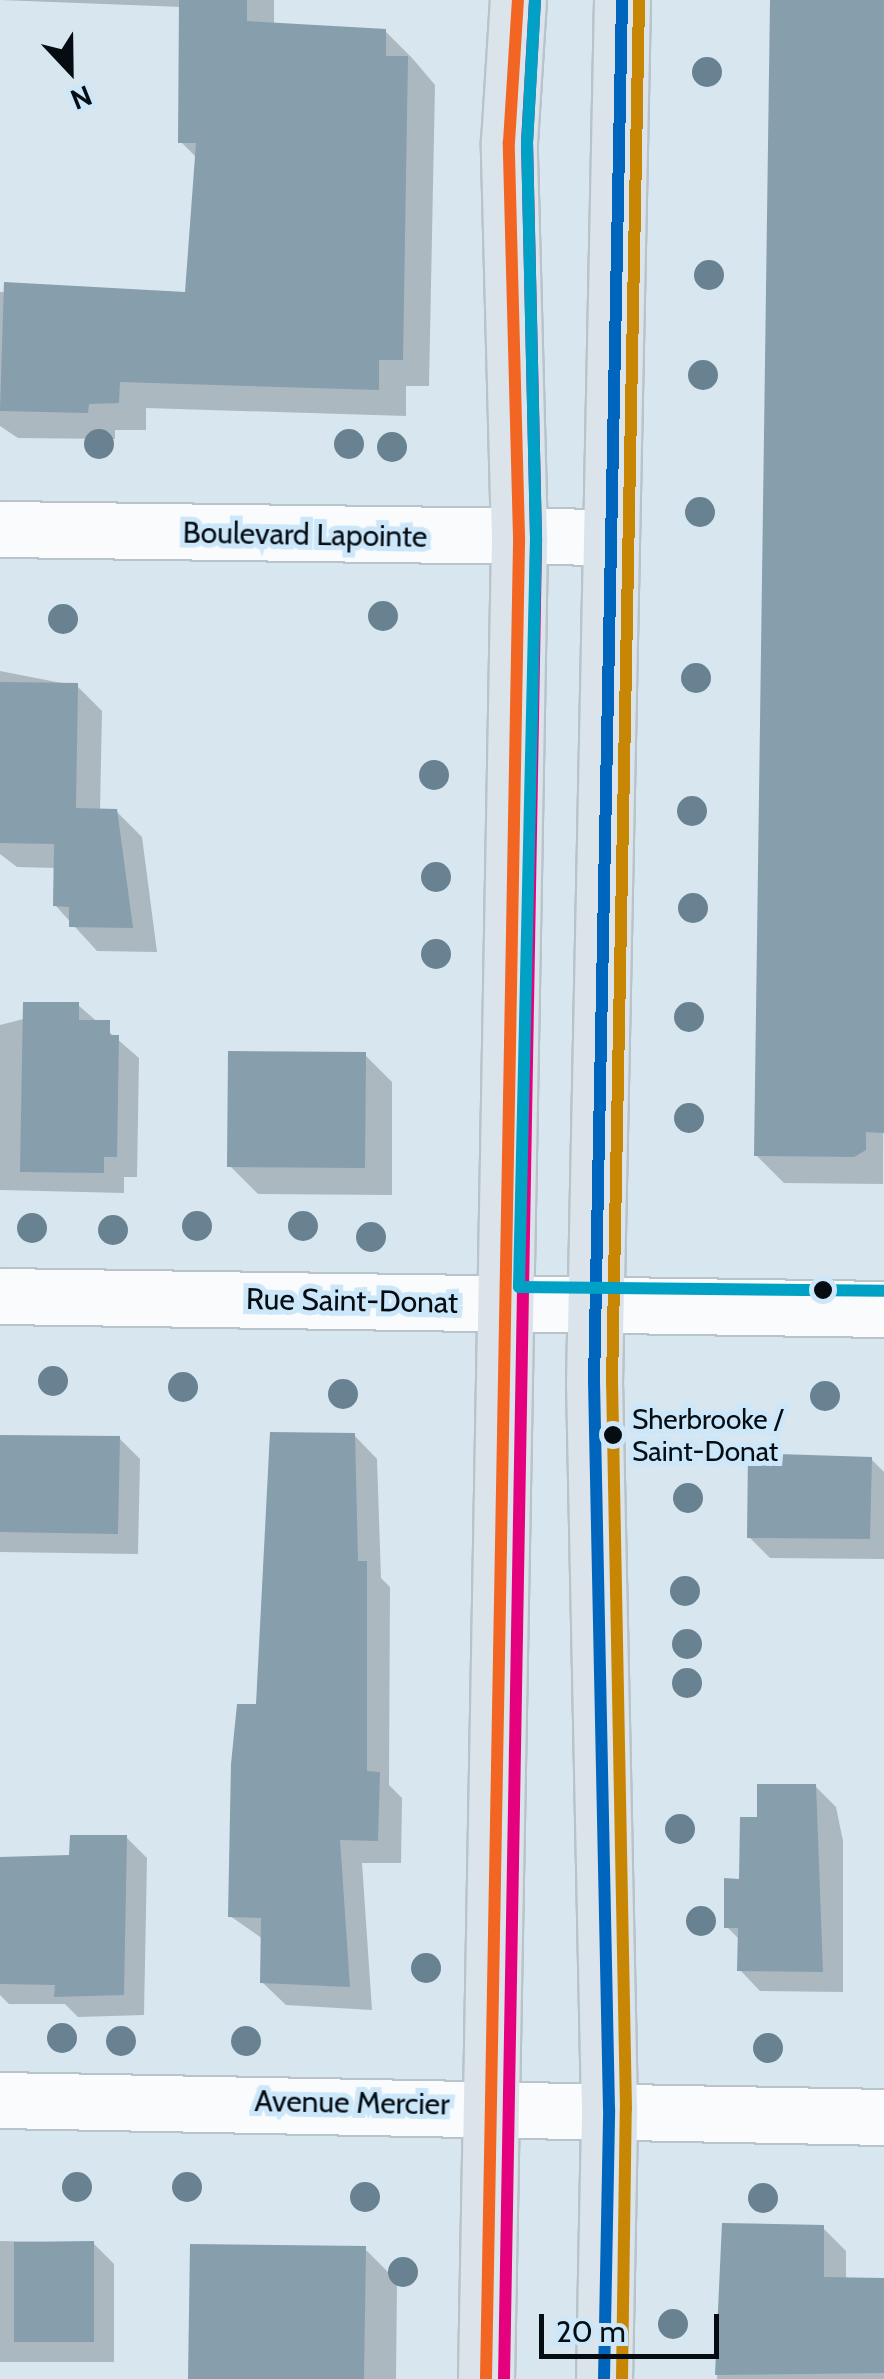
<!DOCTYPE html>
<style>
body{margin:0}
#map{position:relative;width:884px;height:2379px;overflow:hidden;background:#d8e6f0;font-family:Cabin,sans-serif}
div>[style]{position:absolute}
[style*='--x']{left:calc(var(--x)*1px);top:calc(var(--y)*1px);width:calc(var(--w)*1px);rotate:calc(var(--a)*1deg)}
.shadow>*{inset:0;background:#0003}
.building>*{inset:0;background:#879ead}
.roads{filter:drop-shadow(2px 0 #b8c3ca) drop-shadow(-2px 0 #b8c3ca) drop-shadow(0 2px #b8c3ca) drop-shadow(0 -2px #b8c3ca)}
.minor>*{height:55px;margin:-27.5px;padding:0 27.5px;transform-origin:27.5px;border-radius:27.5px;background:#f9fbfd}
.major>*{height:55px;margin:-27.5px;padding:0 27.5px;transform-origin:27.5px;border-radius:27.5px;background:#dbe4ea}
.bus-1>*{height:12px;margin:-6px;padding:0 6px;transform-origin:6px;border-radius:6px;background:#f26522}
.bus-2>*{height:12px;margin:-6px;padding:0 6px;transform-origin:6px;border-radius:6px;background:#e5007d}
.bus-3>*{height:12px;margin:-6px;padding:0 6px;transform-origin:6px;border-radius:6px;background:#0065bd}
.bus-4>*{height:12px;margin:-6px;padding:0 6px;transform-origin:6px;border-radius:6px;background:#c78704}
.bus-5>*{height:12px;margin:-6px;padding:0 6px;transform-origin:6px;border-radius:6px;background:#00a1c5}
.trees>*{width:30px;height:30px;margin:-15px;border-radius:50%;background:#688292}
.dots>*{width:28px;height:28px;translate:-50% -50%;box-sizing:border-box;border:5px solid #cde7fa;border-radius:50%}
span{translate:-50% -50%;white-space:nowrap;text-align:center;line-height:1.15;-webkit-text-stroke:10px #cde7fa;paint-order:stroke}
.bus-label{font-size:28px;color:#050d13}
.left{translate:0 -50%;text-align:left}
.street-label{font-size:30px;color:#050d13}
.north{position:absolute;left:20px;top:20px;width:100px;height:100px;-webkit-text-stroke:8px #cde7fa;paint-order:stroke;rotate:158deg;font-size:28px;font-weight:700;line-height:40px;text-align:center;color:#050d13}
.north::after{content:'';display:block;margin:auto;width:35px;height:45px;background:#050d13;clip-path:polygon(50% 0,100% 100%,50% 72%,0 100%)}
.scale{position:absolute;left:539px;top:2314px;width:180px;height:45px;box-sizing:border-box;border:5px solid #050d13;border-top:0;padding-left:12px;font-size:30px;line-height:35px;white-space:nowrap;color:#050d13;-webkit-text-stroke:8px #cde7fa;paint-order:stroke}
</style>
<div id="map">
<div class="shadow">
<i style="clip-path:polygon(0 0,274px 0,274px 25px,385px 31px,413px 59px,435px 85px,429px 386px,406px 386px,406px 416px,146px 408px,146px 430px,115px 430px,115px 439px,18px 438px,0 426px,0 292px,187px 295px,198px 159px,181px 142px,182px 7px)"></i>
<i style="clip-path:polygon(773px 0,884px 0,883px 1184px,784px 1183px,756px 1155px)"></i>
<i style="clip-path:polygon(0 671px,77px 686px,102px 711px,100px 811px,116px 811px,142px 837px,157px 952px,97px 951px,55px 905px,56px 868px,17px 867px,0 854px)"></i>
<i style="clip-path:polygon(78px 1005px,139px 1058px,137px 1177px,124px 1177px,124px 1193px,0 1190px,0 1025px)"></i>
<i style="clip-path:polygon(364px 1054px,392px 1082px,392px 1195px,258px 1194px,230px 1166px)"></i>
<i style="clip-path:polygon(354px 1435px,377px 1459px,381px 1578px,390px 1587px,389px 1785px,402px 1798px,401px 1863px,362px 1863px,372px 2010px,286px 2005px,262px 1982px,263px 1939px,230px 1916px)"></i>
<i style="clip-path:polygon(0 1437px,119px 1438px,140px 1459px,138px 1554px,0 1552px)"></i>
<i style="clip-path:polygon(871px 1459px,884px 1472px,884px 1559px,770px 1558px,749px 1537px)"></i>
<i style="clip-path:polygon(815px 1786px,836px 1807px,843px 1841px,843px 1992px,760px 1991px,740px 1970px,740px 1940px,727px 1927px,760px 1820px)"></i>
<i style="clip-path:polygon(126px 1837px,147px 1858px,144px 2015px,78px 2017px,65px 2004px,9px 2004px,0 1995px,0 1859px,72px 1857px)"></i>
<i style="clip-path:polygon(725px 2226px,823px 2228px,846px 2251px,846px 2280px,884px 2281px,884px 2379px,717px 2379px)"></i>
<i style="clip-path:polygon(0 2241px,93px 2243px,114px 2264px,114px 2362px,0 2362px)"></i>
<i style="clip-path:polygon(365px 2249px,397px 2281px,396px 2379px,191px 2379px)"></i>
</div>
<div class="building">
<i style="clip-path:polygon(179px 0,247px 0,247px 21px,386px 29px,386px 56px,408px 56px,403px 360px,379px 360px,379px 390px,120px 382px,119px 403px,89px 404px,88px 413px,0 411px,4px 282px,185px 292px,196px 143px,178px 143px)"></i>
<i style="clip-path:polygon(770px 0,884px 0,884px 1133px,866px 1132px,866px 1150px,854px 1157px,754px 1156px)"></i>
<i style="clip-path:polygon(0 682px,78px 683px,76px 808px,117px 809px,133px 928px,69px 927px,69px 907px,53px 906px,54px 844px,0 843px)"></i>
<i style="clip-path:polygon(23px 1002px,79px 1002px,79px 1020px,110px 1020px,110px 1035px,119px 1035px,117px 1157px,104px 1157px,104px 1173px,20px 1172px)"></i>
<i style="clip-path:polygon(228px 1051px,366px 1052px,365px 1168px,227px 1167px)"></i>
<i style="clip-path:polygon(270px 1432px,355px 1433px,358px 1561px,367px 1561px,367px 1771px,380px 1772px,378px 1841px,340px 1840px,350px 1987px,260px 1983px,261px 1918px,228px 1917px,231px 1764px,237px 1704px,256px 1704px)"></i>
<i style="clip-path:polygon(0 1435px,120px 1436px,118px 1534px,0 1532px)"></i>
<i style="clip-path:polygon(748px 1453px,872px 1457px,870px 1539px,747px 1538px)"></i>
<i style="clip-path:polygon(757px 1784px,816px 1784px,823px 1972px,737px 1971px,738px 1928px,724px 1928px,724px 1878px,739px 1879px,740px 1817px,757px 1817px)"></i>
<i style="clip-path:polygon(70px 1835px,127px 1835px,124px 1995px,54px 1997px,55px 1985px,0 1984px,0 1857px,69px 1855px)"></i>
<i style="clip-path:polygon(722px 2223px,824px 2225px,824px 2277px,884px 2278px,884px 2373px,715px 2375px)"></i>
<i style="clip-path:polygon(94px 2241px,94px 2342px,14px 2342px,14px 2242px)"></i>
<i style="clip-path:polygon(190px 2244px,366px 2246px,364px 2379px,188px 2379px)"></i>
</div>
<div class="roads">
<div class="minor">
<i style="--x:0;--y:529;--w:611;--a:0.75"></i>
<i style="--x:0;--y:1296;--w:884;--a:0.84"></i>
<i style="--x:0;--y:2100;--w:884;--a:1.1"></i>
</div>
<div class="major">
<i style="--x:486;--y:2379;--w:1842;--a:-88.97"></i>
<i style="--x:519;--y:537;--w:395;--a:-91.5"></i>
<i style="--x:509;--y:142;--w:142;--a:-86.4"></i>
<i style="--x:604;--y:2379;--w:270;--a:-88.9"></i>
<i style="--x:609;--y:2109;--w:726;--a:-91.18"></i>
<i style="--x:594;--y:1383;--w:1383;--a:-88.84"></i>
</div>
</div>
<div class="bus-1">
<i style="--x:486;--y:2379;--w:1842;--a:-88.97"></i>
<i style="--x:519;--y:537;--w:395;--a:-91.5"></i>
<i style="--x:509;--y:142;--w:142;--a:-86.4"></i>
</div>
<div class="bus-2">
<i style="--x:504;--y:2379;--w:1842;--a:-89"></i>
<i style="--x:536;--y:537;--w:395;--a:-91.3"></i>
<i style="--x:527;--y:142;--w:141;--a:-86.8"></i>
</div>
<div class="bus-3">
<i style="--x:604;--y:2379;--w:270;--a:-88.9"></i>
<i style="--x:609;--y:2109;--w:726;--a:-91.18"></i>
<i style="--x:594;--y:1383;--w:1383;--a:-88.84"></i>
</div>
<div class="bus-4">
<i style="--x:622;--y:2379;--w:270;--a:-89.2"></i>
<i style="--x:626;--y:2109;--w:726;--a:-91.1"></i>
<i style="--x:612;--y:1383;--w:1383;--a:-88.88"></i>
</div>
<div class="bus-5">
<i style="--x:535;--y:1;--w:141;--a:93.2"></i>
<i style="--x:527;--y:142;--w:395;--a:88.7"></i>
<i style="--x:536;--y:537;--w:750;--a:91.3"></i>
<i style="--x:519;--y:1287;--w:365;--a:0.6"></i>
</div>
<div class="trees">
<i style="left:707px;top:72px"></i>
<i style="left:709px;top:275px"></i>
<i style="left:703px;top:375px"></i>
<i style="left:99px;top:444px"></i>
<i style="left:349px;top:444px"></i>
<i style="left:392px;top:447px"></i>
<i style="left:700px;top:512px"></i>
<i style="left:383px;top:616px"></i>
<i style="left:63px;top:619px"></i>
<i style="left:696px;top:678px"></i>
<i style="left:434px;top:775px"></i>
<i style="left:692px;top:811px"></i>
<i style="left:436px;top:877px"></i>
<i style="left:693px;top:908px"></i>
<i style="left:436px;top:954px"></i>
<i style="left:689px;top:1017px"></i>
<i style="left:689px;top:1118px"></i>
<i style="left:197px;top:1226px"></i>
<i style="left:303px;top:1226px"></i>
<i style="left:32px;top:1228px"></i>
<i style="left:113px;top:1230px"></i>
<i style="left:371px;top:1237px"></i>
<i style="left:53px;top:1381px"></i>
<i style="left:183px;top:1387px"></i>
<i style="left:343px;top:1394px"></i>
<i style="left:825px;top:1396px"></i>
<i style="left:688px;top:1498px"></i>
<i style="left:685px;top:1591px"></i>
<i style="left:687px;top:1644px"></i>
<i style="left:687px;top:1683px"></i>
<i style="left:680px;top:1829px"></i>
<i style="left:701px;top:1921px"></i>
<i style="left:426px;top:1968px"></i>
<i style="left:62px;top:2038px"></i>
<i style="left:121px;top:2041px"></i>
<i style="left:246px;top:2041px"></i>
<i style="left:768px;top:2048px"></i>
<i style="left:77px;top:2187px"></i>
<i style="left:187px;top:2187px"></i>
<i style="left:365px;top:2197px"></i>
<i style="left:763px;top:2198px"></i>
<i style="left:403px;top:2272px"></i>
<i style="left:673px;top:2324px"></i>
</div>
<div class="dots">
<i style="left:823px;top:1290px;background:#050d13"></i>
<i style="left:613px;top:1435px;background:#050d13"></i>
</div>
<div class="bus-label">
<span class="left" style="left:632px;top:1435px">Sherbrooke /<br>Saint-Donat</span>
</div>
<div class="street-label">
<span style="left:305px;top:535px;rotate:1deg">Boulevard Lapointe</span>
<span style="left:352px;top:1301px;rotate:1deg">Rue Saint-Donat</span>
<span style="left:352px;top:2103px;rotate:1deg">Avenue Mercier</span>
</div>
<div class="north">N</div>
<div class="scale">20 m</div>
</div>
